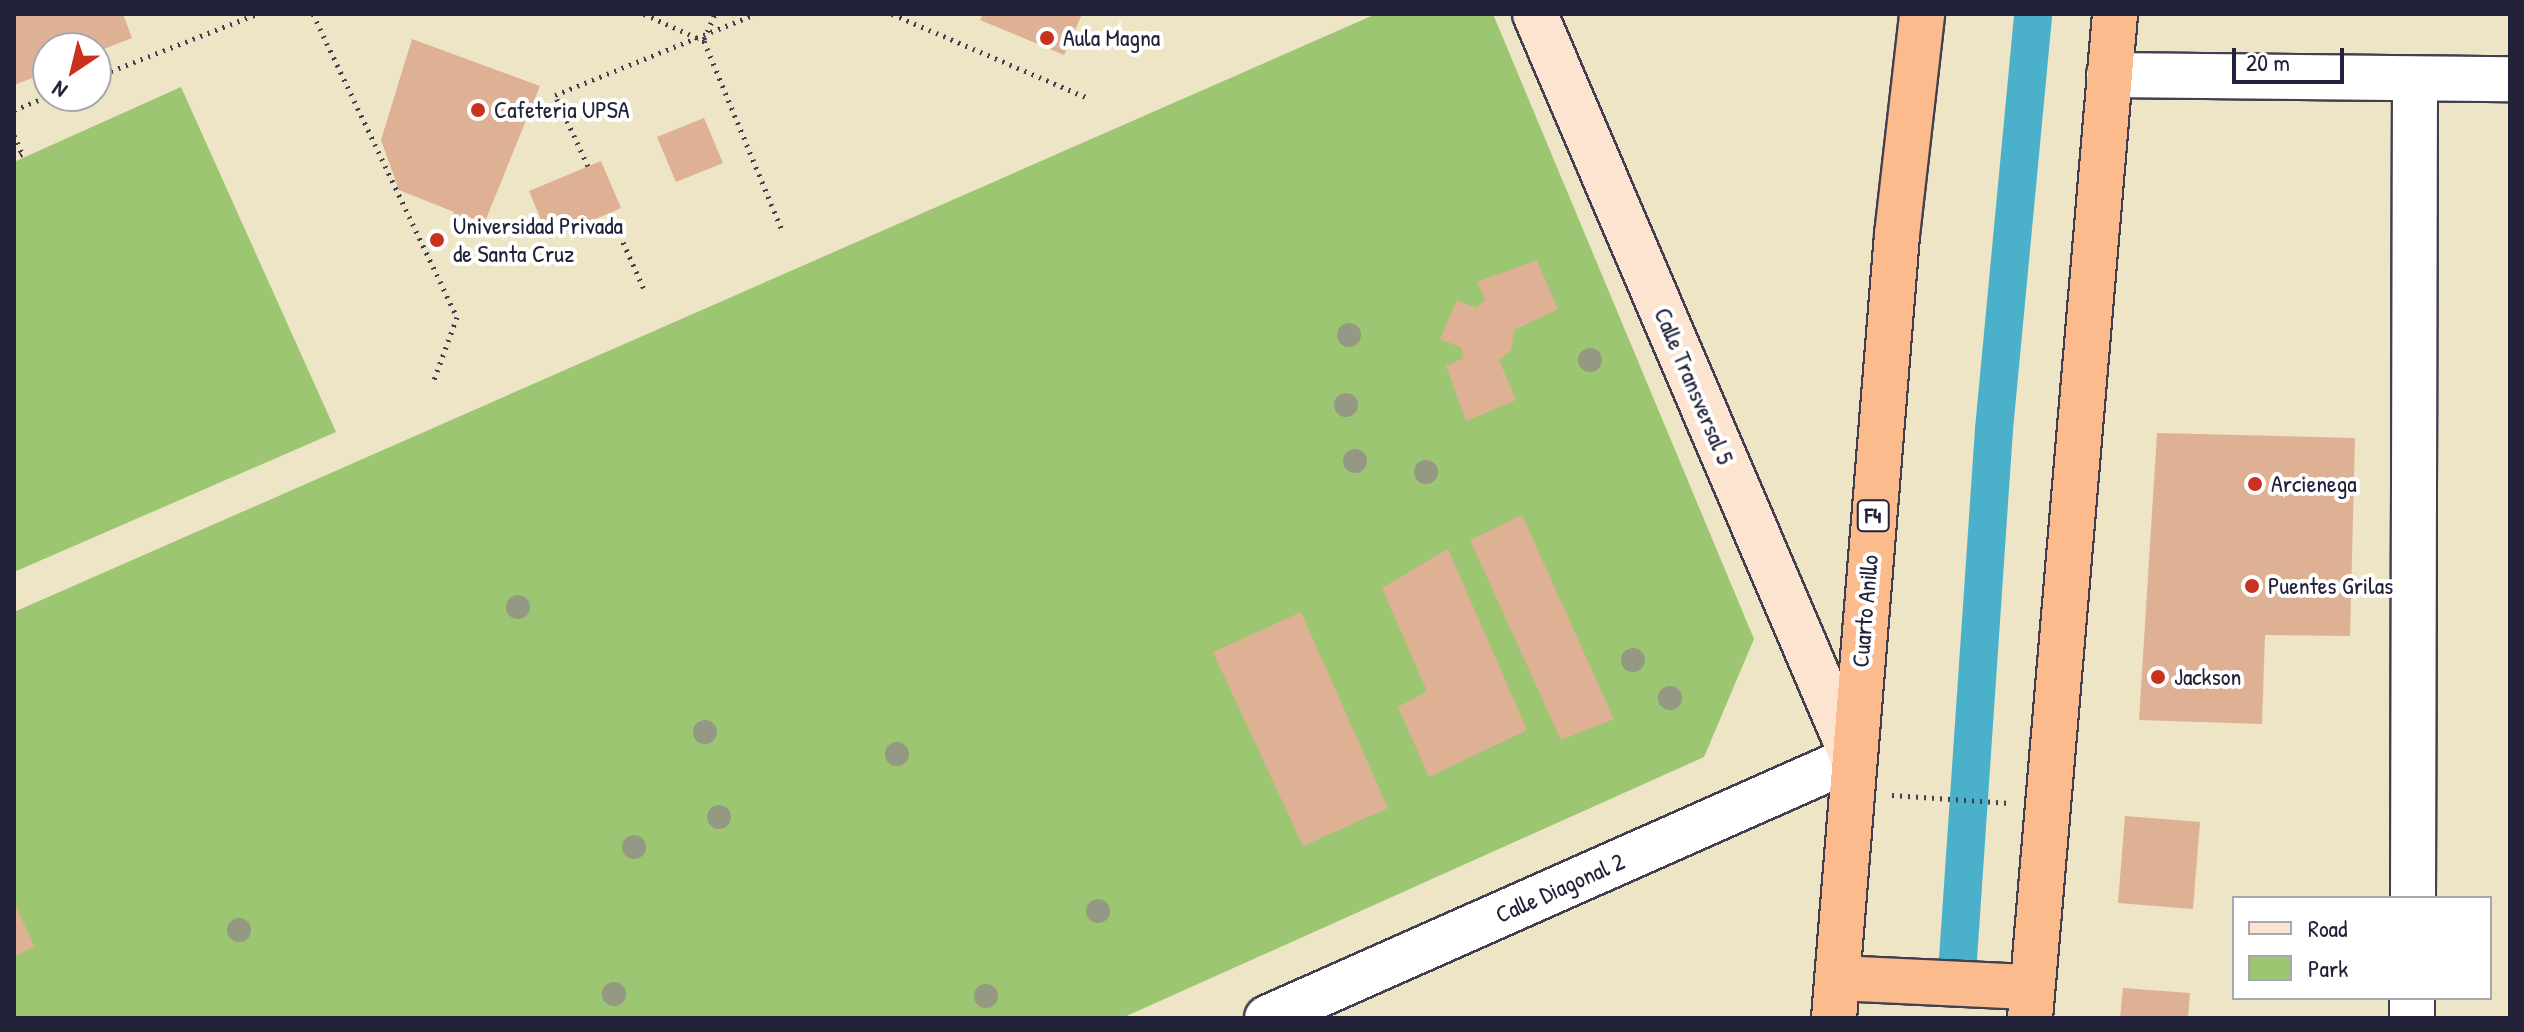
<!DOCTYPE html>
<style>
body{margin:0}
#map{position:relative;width:2524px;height:1032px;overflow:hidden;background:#eee4c6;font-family:"Patrick Hand",sans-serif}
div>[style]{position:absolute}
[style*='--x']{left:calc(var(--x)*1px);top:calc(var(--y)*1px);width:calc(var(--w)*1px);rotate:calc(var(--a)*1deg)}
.green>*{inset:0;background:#9cc672}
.canal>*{height:38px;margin:-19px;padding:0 19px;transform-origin:19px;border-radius:19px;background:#4bb1ca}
.building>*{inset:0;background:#deb194}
.path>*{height:5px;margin-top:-2.5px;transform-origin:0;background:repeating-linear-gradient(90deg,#413f50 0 2px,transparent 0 8px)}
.roads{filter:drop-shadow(2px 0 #413f50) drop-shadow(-2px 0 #413f50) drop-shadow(0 2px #413f50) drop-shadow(0 -2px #413f50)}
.street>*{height:44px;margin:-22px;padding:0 22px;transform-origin:22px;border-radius:22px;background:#fff}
.secondary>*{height:44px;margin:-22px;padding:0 22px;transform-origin:22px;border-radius:22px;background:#fde4d1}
.highway>*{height:44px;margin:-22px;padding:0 22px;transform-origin:22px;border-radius:22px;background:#fbbb8d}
.trees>*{width:24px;height:24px;margin:-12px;border-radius:50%;background:#959984}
.dots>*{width:22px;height:22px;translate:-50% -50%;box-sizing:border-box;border:4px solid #fff;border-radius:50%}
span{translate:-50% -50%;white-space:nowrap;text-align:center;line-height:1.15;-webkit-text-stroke:8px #fff;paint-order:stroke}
.shield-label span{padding:2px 6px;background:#fff;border:2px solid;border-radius:6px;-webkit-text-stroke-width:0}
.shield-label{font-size:22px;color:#22223b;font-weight:700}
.poi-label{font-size:24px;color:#22223b}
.left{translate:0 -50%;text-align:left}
.street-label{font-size:24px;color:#22223b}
.frame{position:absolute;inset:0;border:16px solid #22223b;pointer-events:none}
.legend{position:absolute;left:2232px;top:896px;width:260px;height:104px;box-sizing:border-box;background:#fff;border:2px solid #a7a7b1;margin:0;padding:10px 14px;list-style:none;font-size:24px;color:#22223b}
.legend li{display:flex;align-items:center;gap:16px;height:40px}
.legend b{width:40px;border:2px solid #a7a7b1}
.north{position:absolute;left:32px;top:32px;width:80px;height:80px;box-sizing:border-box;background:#fff;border:2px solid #a7a7b1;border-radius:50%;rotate:215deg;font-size:22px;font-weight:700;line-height:32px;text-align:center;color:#22223b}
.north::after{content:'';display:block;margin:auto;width:28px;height:36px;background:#c8321e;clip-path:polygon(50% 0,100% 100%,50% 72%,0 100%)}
.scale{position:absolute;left:2232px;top:48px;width:112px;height:36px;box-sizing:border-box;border:4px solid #22223b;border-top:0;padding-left:10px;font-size:24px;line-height:28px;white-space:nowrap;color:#22223b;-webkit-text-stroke:6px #fff;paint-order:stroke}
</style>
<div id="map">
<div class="green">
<i style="clip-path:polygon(1376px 14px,1493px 14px,1754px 639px,1704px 757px,1122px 1018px,14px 1018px,14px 612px)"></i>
<i style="clip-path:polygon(181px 87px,336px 432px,14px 572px,14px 162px)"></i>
</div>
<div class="canal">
<i style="--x:1958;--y:959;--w:531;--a:-86.11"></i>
<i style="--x:1994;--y:429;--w:417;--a:-84.6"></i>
</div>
<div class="building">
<i style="clip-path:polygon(14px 14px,123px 14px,132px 38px,96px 52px,48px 48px,48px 72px,14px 85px)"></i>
<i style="clip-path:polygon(983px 14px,1082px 14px,1064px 55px,980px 20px)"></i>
<i style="clip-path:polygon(412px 39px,540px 86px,484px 224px,469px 217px,466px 225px,451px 218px,454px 212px,399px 190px,381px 140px)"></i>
<i style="clip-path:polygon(704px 118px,723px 163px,676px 182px,657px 137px)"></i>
<i style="clip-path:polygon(601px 161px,621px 208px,549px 239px,529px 191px)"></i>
<i style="clip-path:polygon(1537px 260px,1558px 309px,1514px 330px,1511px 351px,1499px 360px,1516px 400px,1466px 421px,1446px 366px,1463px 358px,1462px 348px,1440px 339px,1457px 300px,1476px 308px,1485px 300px,1477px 282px)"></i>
<i style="clip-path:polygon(2157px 433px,2355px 438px,2350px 636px,2265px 635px,2262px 724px,2139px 720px)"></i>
<i style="clip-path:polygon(1522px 515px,1614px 719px,1561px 740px,1470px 540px)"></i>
<i style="clip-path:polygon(1448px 549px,1527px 730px,1429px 777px,1398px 707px,1427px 691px,1382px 588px)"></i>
<i style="clip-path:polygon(1301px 612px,1388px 808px,1303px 846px,1213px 652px)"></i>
<i style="clip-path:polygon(2125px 816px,2200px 822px,2193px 909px,2118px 903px)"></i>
<i style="clip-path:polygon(14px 902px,34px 946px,14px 957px)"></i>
<i style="clip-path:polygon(2123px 988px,2190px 993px,2188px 1018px,2120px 1018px)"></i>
</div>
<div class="path">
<i style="--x:313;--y:14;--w:335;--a:64.6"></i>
<i style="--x:457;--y:317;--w:67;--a:110.1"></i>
<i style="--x:644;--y:14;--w:66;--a:24.2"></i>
<i style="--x:704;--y:41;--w:204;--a:67.6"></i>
<i style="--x:892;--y:14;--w:213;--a:23.2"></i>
<i style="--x:704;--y:39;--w:27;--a:-66"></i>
<i style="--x:96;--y:77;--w:173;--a:-21.4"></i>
<i style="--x:14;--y:110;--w:38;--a:-22"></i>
<i style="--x:14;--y:135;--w:21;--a:67"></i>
<i style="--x:22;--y:154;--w:9;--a:153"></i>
<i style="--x:588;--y:166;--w:78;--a:-114.9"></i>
<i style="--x:555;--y:95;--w:216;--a:-22"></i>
<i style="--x:610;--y:213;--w:83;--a:65.9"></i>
<i style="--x:1892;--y:795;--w:118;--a:3.9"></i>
</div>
<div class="roads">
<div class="street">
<i style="--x:2109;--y:75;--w:401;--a:0.6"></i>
<i style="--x:2413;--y:898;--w:818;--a:-89.86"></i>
<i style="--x:1267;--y:1018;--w:641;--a:-23.93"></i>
<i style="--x:2412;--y:1018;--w:20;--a:-90"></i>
</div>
<div class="secondary">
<i style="--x:1535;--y:14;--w:809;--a:66.86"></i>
</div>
<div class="highway">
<i style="--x:1838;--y:978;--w:194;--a:2.7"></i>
<i style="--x:1834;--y:1018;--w:786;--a:-85.4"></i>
<i style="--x:1897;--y:235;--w:222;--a:-83.5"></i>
<i style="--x:2030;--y:1018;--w:1008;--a:-85.16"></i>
</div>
</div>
<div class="trees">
<i style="left:1349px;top:335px"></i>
<i style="left:1590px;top:360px"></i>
<i style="left:1346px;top:405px"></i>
<i style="left:1355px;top:461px"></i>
<i style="left:1426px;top:472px"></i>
<i style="left:518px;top:607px"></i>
<i style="left:1633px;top:660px"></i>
<i style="left:1670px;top:698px"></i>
<i style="left:705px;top:732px"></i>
<i style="left:897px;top:754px"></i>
<i style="left:719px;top:817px"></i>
<i style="left:634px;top:847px"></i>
<i style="left:1098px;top:911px"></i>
<i style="left:239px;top:930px"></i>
<i style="left:614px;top:994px"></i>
<i style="left:986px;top:996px"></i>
</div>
<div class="dots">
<i style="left:1047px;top:38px;background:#c8321e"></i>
<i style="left:478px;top:110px;background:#c8321e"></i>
<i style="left:437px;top:240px;background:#c8321e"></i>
<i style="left:2255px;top:484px;background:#c8321e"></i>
<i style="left:2252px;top:586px;background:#c8321e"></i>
<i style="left:2158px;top:677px;background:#c8321e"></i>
</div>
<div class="shield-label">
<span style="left:1873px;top:516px">F4</span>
</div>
<div class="poi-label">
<span class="left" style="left:1063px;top:38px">Aula Magna</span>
<span class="left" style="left:494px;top:110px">Cafeteria UPSA</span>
<span class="left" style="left:453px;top:240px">Universidad Privada<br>de Santa Cruz</span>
<span class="left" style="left:2271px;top:484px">Arcienega</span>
<span class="left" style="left:2268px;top:586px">Puentes Grilas</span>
<span class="left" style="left:2174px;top:677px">Jackson</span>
</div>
<div class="street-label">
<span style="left:1694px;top:386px;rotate:67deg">Calle Transversal 5</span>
<span style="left:1865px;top:611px;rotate:-85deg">Cuarto Anillo</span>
<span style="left:1560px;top:888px;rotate:-24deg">Calle Diagonal 2</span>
</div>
<div class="frame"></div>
<ul class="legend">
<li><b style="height:10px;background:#fde4d1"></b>Road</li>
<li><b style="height:22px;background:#9cc672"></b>Park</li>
</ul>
<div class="north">N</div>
<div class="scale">20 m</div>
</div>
